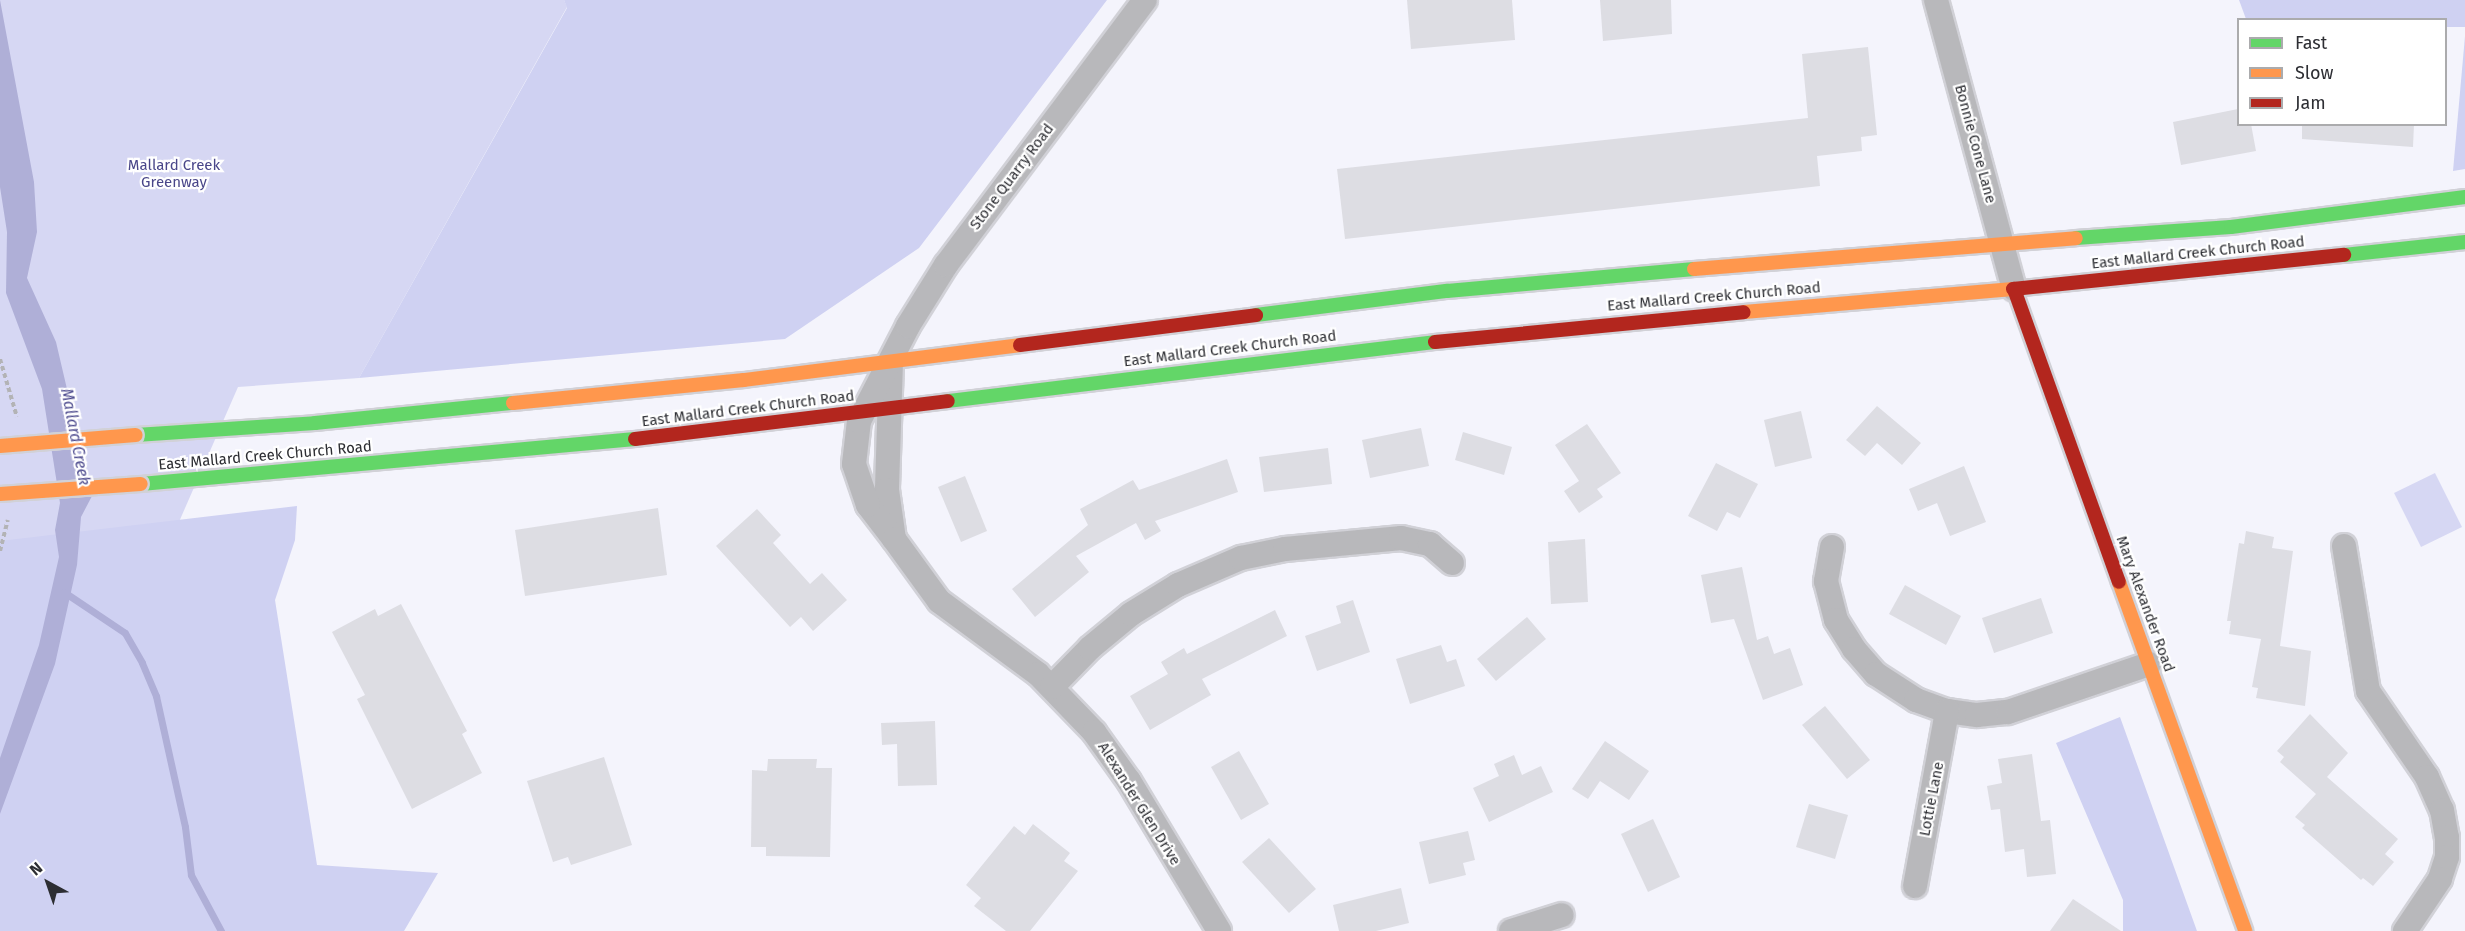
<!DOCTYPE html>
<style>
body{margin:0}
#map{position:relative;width:2465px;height:931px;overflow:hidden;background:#f4f4fc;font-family:"Fira Sans",sans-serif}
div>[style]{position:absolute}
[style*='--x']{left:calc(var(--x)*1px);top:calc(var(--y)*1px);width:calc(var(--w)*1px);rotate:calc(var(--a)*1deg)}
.green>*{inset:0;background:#d6d7f3}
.forest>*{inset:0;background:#cfd1f2}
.water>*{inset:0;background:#afafd7}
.stream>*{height:7px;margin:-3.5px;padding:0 3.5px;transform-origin:3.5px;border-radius:3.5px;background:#afafd7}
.building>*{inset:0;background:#dddde3}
.path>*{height:4px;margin-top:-2px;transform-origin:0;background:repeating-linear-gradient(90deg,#b3b3b5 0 4.5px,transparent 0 7.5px)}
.roads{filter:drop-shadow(2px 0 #d1d1d7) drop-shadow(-2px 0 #d1d1d7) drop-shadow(0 2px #d1d1d7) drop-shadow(0 -2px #d1d1d7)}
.street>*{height:24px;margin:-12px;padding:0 12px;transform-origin:12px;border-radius:12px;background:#b8b8bb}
.fast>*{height:14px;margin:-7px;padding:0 7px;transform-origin:7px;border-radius:7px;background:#63d668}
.slow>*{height:14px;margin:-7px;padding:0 7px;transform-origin:7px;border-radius:7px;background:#ff974d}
.jam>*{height:14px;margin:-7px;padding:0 7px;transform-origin:7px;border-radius:7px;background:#b3261e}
.bridges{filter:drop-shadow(2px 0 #d1d1d7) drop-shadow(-2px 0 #d1d1d7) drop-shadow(0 2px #d1d1d7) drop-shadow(0 -2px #d1d1d7)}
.slow-bridge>*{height:14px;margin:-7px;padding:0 7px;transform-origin:7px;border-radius:7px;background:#ff974d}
span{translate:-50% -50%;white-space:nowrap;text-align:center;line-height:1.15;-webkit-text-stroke:4.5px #fff;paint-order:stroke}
.street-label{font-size:15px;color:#2d2e33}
.park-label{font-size:15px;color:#494689}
.water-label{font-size:16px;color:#4d4b8e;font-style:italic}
.legend{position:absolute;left:2237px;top:18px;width:210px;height:108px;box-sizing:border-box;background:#fff;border:2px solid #ababad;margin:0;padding:8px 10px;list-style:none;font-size:18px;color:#2d2e33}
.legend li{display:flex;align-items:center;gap:12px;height:30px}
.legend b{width:30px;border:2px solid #ababad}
.north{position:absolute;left:18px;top:853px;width:60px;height:60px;-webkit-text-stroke:4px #fff;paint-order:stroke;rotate:320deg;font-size:16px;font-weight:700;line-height:24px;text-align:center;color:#2d2e33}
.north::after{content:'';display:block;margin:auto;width:21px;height:27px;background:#2d2e33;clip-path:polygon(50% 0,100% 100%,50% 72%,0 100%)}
</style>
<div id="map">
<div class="green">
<i style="clip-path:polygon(0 0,564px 0,567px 7px,359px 378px,238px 387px,0 931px)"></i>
<i style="clip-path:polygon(2435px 473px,2462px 527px,2421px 547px,2394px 493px)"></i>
</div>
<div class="forest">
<i style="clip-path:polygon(564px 0,1107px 0,919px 248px,785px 339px,359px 378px,567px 8px)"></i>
<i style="clip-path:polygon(2239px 0,2465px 0,2465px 27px,2446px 27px,2446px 20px,2246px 19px)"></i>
<i style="clip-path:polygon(2465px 36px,2465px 169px,2453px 171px)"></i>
<i style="clip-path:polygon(297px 506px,295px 540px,275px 600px,317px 865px,438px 873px,404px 931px,0 931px,0 541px)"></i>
<i style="clip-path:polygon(2120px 717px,2197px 931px,2123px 931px,2123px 900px,2056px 743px)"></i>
</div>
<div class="water">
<i style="clip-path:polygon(0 0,34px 182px,37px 232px,27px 278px,56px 342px,92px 496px,81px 517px,77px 565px,55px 664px,0 814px,0 758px,39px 645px,59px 557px,55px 530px,60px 503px,42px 389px,6px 293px,7px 232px,0 187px)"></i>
</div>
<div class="stream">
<i style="--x:64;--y:592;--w:73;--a:33.9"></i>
<i style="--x:125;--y:633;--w:34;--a:60"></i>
<i style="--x:142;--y:663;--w:36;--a:67"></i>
<i style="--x:156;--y:696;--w:134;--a:77.5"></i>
<i style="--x:185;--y:827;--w:48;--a:82.9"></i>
<i style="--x:191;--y:875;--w:64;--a:61.8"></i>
</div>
<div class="building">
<i style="clip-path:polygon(1407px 0,1512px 0,1515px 40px,1411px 49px)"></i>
<i style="clip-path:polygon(1600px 0,1671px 0,1672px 34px,1603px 41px)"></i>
<i style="clip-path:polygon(1868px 47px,1877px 135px,1861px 137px,1862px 151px,1817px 156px,1820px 186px,1345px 239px,1337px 169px,1808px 118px,1802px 54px)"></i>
<i style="clip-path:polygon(2238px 109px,2238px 124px,2251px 124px,2256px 151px,2181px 165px,2173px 122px)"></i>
<i style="clip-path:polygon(2302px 124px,2414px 124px,2413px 147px,2302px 139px)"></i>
<i style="clip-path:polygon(1877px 406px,1921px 443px,1902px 465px,1877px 443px,1865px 456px,1846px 440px)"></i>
<i style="clip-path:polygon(1801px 411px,1812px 458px,1775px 467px,1764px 420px)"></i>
<i style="clip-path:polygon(1587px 424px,1621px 473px,1597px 489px,1603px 497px,1579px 513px,1564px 491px,1579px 481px,1555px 445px)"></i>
<i style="clip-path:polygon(1421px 428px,1429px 466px,1370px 478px,1362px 440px)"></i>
<i style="clip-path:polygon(1463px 432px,1512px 447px,1504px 475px,1455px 460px)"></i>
<i style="clip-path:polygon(1328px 448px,1332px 484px,1264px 492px,1259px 457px)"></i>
<i style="clip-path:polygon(1227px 459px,1238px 492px,1155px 521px,1161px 531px,1145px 540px,1136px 523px,1076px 556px,1089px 572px,1035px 617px,1012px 589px,1088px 525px,1080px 509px,1133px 480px,1139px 490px)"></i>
<i style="clip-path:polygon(1716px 463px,1758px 484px,1740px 518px,1727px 512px,1717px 531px,1688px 516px)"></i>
<i style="clip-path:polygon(1964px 466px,1986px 522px,1950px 536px,1937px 503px,1918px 511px,1909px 489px)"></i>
<i style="clip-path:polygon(965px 476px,987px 531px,961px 542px,938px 487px)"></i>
<i style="clip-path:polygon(658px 508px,667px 575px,525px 596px,515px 530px)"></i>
<i style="clip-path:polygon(757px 509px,781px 535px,773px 543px,810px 584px,822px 573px,847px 600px,813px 631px,801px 617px,790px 627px,716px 546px)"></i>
<i style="clip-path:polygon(2246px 531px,2274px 537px,2272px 548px,2293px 551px,2280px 646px,2311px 651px,2305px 706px,2256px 698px,2258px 688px,2252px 687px,2261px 639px,2229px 634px,2231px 621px,2227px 621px,2239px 543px,2244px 544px)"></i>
<i style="clip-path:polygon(1585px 539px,1588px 602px,1551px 604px,1548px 542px)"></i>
<i style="clip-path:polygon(1742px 567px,1757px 640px,1768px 636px,1774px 654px,1790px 648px,1803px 685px,1763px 700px,1734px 619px,1711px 623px,1701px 575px)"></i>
<i style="clip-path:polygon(1905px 585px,1961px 616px,1946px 645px,1889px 614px)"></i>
<i style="clip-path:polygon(2041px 598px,2053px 633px,1994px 653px,1982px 618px)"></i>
<i style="clip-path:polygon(1353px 600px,1370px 652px,1317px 671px,1305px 636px,1341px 623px,1336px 606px)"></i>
<i style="clip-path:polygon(401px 604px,467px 731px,462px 734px,482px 773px,412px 809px,357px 699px,365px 695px,332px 632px,375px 609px,378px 616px)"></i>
<i style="clip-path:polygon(1275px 610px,1287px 636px,1202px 679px,1211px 695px,1150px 730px,1130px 696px,1168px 674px,1161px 662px,1184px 648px,1187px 654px)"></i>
<i style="clip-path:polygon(1527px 617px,1546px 639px,1496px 681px,1477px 659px)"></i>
<i style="clip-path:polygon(1441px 645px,1447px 662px,1456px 659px,1465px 686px,1410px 704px,1396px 659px)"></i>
<i style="clip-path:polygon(1825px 706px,1870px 760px,1847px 779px,1802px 725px)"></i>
<i style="clip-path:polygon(2310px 714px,2348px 753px,2327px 777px,2398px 839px,2385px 854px,2394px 862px,2373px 886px,2363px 878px,2361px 880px,2302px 828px,2305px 825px,2295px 817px,2316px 794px,2280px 762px,2284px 757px,2277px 751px)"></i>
<i style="clip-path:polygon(935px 721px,937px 785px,898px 786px,897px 744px,882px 745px,881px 723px)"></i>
<i style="clip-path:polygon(1605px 741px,1649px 771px,1629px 800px,1600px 781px,1588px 799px,1572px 789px)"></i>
<i style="clip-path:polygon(1239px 751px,1269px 804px,1241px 820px,1211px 767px)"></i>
<i style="clip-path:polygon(2032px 754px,2041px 821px,2050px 820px,2056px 874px,2027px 877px,2024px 849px,2005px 852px,2000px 809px,1991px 810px,1987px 786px,2002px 783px,1998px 759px)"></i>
<i style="clip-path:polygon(1514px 755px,1522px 775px,1541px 766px,1553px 792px,1489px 822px,1473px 788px,1499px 776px,1494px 764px)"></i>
<i style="clip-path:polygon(604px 757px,632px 845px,571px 865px,568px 857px,553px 862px,527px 781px)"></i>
<i style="clip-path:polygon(768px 759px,817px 759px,816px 768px,832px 768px,830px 857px,766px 856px,766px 847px,751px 847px,752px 770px,767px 771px)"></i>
<i style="clip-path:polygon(1809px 804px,1848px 815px,1835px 859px,1796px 847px)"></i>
<i style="clip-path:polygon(1653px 819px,1680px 877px,1648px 892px,1621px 834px)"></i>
<i style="clip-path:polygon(1033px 824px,1070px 853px,1064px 861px,1078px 871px,1030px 931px,1006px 931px,974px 906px,981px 898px,966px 885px,1014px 826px,1025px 835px)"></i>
<i style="clip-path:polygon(1468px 831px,1475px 860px,1463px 863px,1466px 875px,1429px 884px,1419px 842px)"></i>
<i style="clip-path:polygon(1269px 838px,1316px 889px,1289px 913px,1242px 862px)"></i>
<i style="clip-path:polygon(1401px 888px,1409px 923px,1376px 931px,1339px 931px,1333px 905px)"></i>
<i style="clip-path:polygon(2073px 899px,2121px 931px,2050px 931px)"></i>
</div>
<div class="path">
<i style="--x:0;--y:359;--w:60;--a:73.7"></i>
<i style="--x:0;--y:551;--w:32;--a:-76"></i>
</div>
<div class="roads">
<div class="street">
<i style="--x:1936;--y:0;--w:299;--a:74.9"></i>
<i style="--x:891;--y:361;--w:129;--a:91.8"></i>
<i style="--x:887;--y:490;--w:49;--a:81.9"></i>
<i style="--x:894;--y:539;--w:43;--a:-127.4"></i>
<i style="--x:868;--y:505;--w:43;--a:-108.9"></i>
<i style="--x:854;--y:464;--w:43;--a:-83.4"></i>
<i style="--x:859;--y:421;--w:107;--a:-62.7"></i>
<i style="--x:908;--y:326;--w:72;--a:-58.1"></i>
<i style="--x:946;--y:265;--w:331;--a:-53.1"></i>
<i style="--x:894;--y:539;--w:77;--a:54"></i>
<i style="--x:939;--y:601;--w:123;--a:36.4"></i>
<i style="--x:1038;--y:674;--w:81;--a:46"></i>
<i style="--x:1094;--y:732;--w:60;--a:54.5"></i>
<i style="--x:1129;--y:781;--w:175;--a:59"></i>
<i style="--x:2344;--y:546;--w:147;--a:80.6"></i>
<i style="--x:2368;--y:691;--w:104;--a:55.5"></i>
<i style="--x:2427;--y:777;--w:36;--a:66"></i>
<i style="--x:2442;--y:810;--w:27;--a:80"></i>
<i style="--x:2447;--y:837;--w:20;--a:90"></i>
<i style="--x:2447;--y:857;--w:23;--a:108"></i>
<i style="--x:2440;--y:879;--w:63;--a:123.9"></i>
<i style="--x:1832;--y:547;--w:35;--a:100"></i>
<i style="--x:1826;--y:581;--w:40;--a:75.6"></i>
<i style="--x:1836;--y:620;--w:34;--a:58"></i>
<i style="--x:1854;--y:649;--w:33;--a:49"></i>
<i style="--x:1876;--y:674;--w:48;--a:33"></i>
<i style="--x:1916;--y:700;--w:33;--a:20"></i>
<i style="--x:1947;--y:711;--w:30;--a:8"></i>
<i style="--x:1977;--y:715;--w:31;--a:-6"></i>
<i style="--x:2008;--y:712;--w:149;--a:-18.8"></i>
<i style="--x:1052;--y:687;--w:54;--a:-45.7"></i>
<i style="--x:1090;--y:648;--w:53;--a:-39.7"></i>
<i style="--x:1131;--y:614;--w:55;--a:-31.7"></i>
<i style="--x:1178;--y:585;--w:69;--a:-23.2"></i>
<i style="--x:1241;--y:558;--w:45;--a:-11.6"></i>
<i style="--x:1285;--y:549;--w:117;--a:-5.4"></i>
<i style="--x:1401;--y:538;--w:30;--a:12"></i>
<i style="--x:1430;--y:544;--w:29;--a:41"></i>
<i style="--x:1915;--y:886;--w:178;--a:-79.6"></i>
<i style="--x:1511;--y:931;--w:53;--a:-17.4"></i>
</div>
<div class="fast">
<i style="--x:2076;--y:238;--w:155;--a:-4.1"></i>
<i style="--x:2231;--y:227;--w:236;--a:-7.3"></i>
<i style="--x:2344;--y:255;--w:122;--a:-6.1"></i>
<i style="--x:1256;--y:315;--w:193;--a:-7.2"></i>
<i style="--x:1447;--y:291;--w:248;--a:-5.1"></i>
<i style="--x:948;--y:401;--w:491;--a:-6.9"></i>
<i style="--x:136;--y:435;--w:179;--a:-3.8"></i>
<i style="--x:315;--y:423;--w:199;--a:-5.8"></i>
<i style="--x:141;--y:484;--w:496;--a:-5.2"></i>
</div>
<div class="slow">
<i style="--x:1694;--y:269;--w:383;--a:-4.6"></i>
<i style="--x:1744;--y:312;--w:270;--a:-4.9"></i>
<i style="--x:513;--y:403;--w:232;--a:-5.7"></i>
<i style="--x:744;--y:380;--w:278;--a:-7.2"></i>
<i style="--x:2119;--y:582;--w:371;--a:70.1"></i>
</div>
<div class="jam">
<i style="--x:2013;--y:289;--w:333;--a:-5.9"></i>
<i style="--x:2014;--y:289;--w:311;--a:70.3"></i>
<i style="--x:1435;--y:342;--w:310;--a:-5.5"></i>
<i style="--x:1020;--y:345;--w:238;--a:-7.2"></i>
<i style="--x:635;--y:439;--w:315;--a:-6.9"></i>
</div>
</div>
<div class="bridges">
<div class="slow-bridge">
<i style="--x:0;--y:446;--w:136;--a:-4.6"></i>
<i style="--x:0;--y:494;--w:141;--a:-4.1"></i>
</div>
</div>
<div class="street-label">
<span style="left:1975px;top:144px;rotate:75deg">Bonnie Cone Lane</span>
<span style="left:1012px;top:177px;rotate:-53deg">Stone Quarry Road</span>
<span style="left:2198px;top:253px;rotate:-6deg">East Mallard Creek Church Road</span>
<span style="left:1714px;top:297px;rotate:-5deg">East Mallard Creek Church Road</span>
<span style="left:1230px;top:349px;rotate:-7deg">East Mallard Creek Church Road</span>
<span style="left:748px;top:409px;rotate:-7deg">East Mallard Creek Church Road</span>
<span style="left:265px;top:456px;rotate:-5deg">East Mallard Creek Church Road</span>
<span style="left:2145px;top:604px;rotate:70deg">Mary Alexander Road</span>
<span style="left:1932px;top:799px;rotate:-79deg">Lottie Lane</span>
<span style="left:1139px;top:804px;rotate:58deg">Alexander Glen Drive</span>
</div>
<div class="park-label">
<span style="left:174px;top:174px">Mallard Creek<br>Greenway</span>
</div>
<div class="water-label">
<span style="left:75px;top:437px;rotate:79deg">Mallard Creek</span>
</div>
<ul class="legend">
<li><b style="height:8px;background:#63d668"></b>Fast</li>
<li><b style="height:8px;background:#ff974d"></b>Slow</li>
<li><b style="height:8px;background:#b3261e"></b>Jam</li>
</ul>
<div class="north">N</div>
</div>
